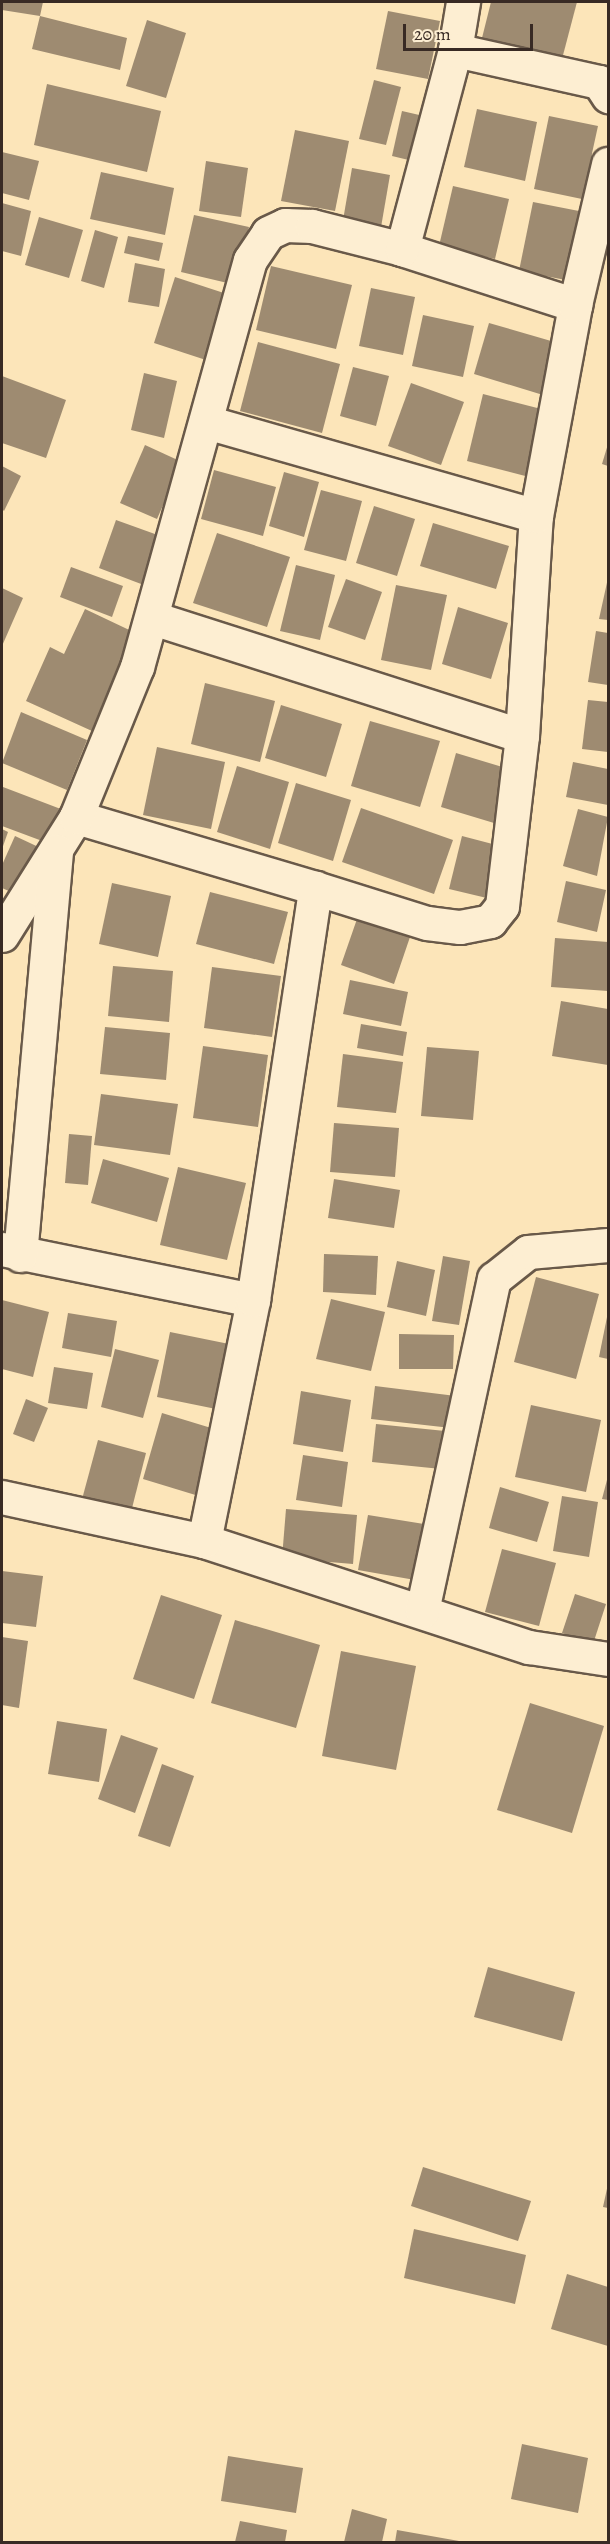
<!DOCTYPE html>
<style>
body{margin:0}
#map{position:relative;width:610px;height:2544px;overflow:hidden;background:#fce5b9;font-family:Alegreya,serif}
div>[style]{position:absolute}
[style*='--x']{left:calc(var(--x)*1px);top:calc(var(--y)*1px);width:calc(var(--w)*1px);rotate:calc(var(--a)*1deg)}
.building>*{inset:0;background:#9e8b71}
.roads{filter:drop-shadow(2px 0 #695949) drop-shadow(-2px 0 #695949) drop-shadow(0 2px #695949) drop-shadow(0 -2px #695949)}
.street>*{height:33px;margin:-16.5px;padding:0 16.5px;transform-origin:16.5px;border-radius:16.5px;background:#fdeed2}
span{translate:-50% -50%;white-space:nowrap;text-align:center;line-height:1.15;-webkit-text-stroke:4.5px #fdeed2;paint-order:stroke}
.frame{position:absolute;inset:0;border:3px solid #382a24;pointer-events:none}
.scale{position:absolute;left:403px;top:24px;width:130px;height:27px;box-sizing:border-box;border:3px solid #382a24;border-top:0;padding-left:8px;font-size:18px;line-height:21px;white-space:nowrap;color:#382a24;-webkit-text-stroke:4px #fdeed2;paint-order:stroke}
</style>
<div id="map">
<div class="building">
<i style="clip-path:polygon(2px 2px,43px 2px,40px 16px,127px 38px,120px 70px,32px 49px,40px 16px,2px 10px)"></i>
<i style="clip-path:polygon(491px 2px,577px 2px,562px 59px,482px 38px)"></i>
<i style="clip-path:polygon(388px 11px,440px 21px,428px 79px,376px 69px)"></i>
<i style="clip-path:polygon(147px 20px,186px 33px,166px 98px,126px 86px)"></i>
<i style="clip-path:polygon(374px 80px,401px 87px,386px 145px,359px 139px)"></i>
<i style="clip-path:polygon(47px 84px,161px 111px,147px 172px,34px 145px)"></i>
<i style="clip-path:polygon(477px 109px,537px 122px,525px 181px,464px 167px)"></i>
<i style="clip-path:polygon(402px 111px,428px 117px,417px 162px,392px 156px)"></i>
<i style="clip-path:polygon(549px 116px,598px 126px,582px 199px,534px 189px)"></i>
<i style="clip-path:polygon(295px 130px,349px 141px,335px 211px,281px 201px)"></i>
<i style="clip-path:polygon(2px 152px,39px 161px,29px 200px,2px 193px)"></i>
<i style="clip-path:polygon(206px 161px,248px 168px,241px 217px,199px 211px)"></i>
<i style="clip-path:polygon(352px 168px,390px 175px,380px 233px,342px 226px)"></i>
<i style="clip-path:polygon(101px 172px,174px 188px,165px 235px,90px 219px)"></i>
<i style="clip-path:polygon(453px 186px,509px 199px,495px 259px,439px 246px)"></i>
<i style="clip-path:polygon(533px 202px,584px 212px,571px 281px,519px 271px)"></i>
<i style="clip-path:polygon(2px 203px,31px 211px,21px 256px,2px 251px)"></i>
<i style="clip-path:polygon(194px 215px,249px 227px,236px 285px,181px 272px)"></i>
<i style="clip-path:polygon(39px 217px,83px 230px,69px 278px,25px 265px)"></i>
<i style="clip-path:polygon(95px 230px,118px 237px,104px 288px,81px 281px)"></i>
<i style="clip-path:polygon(128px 236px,163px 243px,159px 261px,124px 253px)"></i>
<i style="clip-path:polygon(135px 263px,165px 269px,159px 307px,128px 302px)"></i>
<i style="clip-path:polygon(271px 266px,352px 285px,336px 349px,256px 330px)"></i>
<i style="clip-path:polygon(175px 277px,233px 296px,212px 362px,154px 343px)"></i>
<i style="clip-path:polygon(371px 288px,415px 297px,403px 355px,359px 346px)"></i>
<i style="clip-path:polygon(423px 315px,474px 326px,463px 377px,412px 366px)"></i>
<i style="clip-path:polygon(489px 323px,558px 343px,543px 395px,474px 374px)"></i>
<i style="clip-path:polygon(258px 342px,340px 364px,322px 433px,240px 411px)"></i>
<i style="clip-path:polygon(353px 367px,389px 376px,376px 426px,340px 416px)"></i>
<i style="clip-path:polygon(144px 373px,177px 381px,164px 438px,131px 430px)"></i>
<i style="clip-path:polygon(2px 376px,66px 400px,46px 458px,2px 443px)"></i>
<i style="clip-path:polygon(411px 383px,464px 402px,441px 465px,388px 446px)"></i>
<i style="clip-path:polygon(483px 394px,549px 411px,533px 478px,467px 461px)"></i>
<i style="clip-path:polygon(608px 444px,608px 466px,602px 464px)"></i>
<i style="clip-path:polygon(145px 445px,182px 462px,157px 519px,120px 503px)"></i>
<i style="clip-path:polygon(2px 466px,21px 476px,4px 511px,2px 509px)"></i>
<i style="clip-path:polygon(214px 470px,276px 487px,263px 536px,201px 519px)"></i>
<i style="clip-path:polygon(284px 472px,319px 482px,304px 537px,269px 526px)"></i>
<i style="clip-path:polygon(321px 490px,362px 501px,346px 561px,304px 550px)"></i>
<i style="clip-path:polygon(374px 506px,415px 519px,397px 576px,356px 563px)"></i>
<i style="clip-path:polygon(116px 520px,166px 538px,149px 587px,99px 568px)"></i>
<i style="clip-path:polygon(433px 523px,509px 546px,496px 589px,420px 566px)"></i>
<i style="clip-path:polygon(217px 533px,290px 557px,267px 627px,193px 603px)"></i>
<i style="clip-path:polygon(296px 565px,335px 575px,320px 640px,280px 631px)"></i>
<i style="clip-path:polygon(71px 567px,123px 586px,112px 617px,60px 597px)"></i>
<i style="clip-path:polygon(608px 578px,608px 620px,599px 619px)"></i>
<i style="clip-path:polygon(346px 579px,382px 592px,365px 640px,328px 627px)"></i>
<i style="clip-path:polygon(396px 585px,447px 595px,431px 670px,381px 660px)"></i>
<i style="clip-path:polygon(2px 588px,23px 598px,2px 646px)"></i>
<i style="clip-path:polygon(458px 607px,508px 623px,491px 679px,442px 664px)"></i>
<i style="clip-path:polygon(85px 609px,144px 637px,124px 681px,115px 677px,92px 731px,26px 701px,50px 647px,64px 654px)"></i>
<i style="clip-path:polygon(596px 631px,608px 633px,608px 685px,588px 682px)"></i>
<i style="clip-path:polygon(205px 683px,275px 701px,260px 762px,191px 744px)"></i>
<i style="clip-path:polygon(588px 700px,608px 702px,608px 752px,582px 749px)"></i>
<i style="clip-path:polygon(281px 705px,342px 724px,326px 777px,265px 758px)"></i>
<i style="clip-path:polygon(21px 712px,87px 740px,67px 790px,2px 763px)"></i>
<i style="clip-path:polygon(370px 721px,440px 741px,420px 807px,351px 786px)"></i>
<i style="clip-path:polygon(157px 747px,225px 762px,211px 829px,143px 815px)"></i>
<i style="clip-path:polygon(456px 753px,509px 769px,494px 823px,441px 807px)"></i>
<i style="clip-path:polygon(573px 762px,608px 769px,608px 805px,566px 797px)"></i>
<i style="clip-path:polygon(237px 766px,289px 782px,270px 849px,217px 832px)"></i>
<i style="clip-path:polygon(296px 783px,351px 800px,333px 861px,278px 843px)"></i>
<i style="clip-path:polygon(3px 787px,66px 811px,53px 845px,2px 826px)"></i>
<i style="clip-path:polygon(361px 808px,453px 840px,434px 894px,342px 862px)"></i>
<i style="clip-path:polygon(578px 809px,608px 817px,597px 876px,563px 866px)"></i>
<i style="clip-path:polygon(2px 829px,8px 832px,2px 849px)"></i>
<i style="clip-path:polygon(15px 836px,47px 851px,20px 896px,2px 888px,2px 865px)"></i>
<i style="clip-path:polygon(462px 836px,504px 847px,491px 899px,449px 889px)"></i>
<i style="clip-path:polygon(566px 881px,606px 890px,597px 932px,557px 922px)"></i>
<i style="clip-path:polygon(112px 883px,171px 896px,158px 957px,99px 944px)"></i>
<i style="clip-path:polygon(210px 892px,288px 912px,274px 964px,196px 944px)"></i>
<i style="clip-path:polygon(357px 919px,410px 937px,394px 984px,341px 965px)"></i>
<i style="clip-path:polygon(555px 938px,608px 942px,608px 991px,551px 987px)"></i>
<i style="clip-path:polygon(113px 966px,173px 971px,169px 1022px,108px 1016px)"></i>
<i style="clip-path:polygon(212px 967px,281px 976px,272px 1037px,204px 1028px)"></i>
<i style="clip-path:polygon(350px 980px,408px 992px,401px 1026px,343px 1014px)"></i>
<i style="clip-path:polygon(561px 1001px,608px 1009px,608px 1065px,552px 1056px)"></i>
<i style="clip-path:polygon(361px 1024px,407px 1032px,403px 1056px,357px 1048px)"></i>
<i style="clip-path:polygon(105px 1027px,170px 1033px,166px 1080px,100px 1074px)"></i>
<i style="clip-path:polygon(203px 1046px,268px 1055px,258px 1127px,193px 1118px)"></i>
<i style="clip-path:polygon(427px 1047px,479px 1051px,473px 1120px,421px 1116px)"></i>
<i style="clip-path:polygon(343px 1054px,403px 1062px,396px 1113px,337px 1107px)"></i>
<i style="clip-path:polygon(101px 1094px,178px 1104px,170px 1155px,94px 1145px)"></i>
<i style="clip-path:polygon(334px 1123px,399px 1128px,395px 1177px,330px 1172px)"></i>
<i style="clip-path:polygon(69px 1134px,92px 1136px,88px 1185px,65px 1183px)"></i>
<i style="clip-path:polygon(103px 1159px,169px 1178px,157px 1222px,91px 1203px)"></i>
<i style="clip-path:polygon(178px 1167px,246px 1183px,227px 1260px,160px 1245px)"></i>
<i style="clip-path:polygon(334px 1179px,400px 1190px,394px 1228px,328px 1218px)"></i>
<i style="clip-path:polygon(324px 1254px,378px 1256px,376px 1295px,323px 1292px)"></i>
<i style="clip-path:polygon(443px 1256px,470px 1261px,459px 1325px,432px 1321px)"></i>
<i style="clip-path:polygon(397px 1261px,435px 1270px,426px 1316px,387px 1307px)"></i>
<i style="clip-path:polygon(536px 1277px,599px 1294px,576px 1379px,514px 1362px)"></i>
<i style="clip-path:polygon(331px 1299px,385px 1312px,371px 1371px,316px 1359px)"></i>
<i style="clip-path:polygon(2px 1300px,49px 1312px,33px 1377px,2px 1369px)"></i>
<i style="clip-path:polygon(608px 1312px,608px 1359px,599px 1357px)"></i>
<i style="clip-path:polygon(68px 1313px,117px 1321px,111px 1357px,62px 1348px)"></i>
<i style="clip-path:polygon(170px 1332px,234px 1345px,221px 1410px,157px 1397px)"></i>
<i style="clip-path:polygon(399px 1334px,454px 1335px,453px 1369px,399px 1369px)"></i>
<i style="clip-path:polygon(115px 1349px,159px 1360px,143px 1418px,101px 1407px)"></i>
<i style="clip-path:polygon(54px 1367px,93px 1373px,87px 1409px,48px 1403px)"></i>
<i style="clip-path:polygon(375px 1386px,464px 1397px,460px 1429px,371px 1419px)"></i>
<i style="clip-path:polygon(301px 1391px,351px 1400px,343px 1452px,293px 1444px)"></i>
<i style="clip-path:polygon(26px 1399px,48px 1408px,34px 1442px,13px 1434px)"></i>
<i style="clip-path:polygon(531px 1405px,601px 1420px,586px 1492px,515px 1477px)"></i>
<i style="clip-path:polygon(162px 1413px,221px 1431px,202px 1497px,143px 1479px)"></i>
<i style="clip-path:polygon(376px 1424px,455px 1432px,451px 1470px,372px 1462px)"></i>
<i style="clip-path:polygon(98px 1440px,146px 1453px,130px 1516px,81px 1503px)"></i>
<i style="clip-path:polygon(303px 1455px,348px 1462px,342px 1507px,296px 1500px)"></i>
<i style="clip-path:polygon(608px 1476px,608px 1500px,602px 1499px)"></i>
<i style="clip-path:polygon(500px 1487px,549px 1502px,537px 1542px,489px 1528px)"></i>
<i style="clip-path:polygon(562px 1496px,598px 1502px,589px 1557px,553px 1551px)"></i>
<i style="clip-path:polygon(286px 1509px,357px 1515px,353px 1564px,282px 1558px)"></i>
<i style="clip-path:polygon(368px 1515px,424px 1524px,415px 1580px,358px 1570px)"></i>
<i style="clip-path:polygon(502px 1549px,556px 1563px,539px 1626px,485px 1612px)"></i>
<i style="clip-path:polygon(2px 1571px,43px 1576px,36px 1627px,2px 1623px)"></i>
<i style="clip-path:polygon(575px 1594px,606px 1604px,593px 1644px,562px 1633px)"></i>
<i style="clip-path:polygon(161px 1595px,222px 1615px,194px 1699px,133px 1679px)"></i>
<i style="clip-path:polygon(235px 1620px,320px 1645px,296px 1728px,211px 1703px)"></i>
<i style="clip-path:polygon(2px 1637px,28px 1641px,19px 1708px,2px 1705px)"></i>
<i style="clip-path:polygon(341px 1651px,416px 1666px,396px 1770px,322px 1756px)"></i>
<i style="clip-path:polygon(530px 1703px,604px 1726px,572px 1833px,497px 1810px)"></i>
<i style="clip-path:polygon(57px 1721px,107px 1729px,99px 1782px,48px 1774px)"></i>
<i style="clip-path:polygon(121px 1735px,158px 1748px,135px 1813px,98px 1799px)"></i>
<i style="clip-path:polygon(162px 1764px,194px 1776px,170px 1847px,138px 1836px)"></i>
<i style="clip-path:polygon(488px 1967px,575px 1992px,562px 2041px,474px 2017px)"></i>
<i style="clip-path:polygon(423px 2167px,531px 2201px,518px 2241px,411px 2206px)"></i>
<i style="clip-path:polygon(608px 2184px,608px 2208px,603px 2207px)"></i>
<i style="clip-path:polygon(414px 2229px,526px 2255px,515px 2304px,404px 2278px)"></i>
<i style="clip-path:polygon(567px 2274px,608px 2287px,608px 2346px,551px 2329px)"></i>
<i style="clip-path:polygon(522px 2444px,588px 2458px,578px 2513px,511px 2499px)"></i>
<i style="clip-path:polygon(228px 2456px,303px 2468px,296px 2513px,221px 2501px)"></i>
<i style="clip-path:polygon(352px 2509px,387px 2519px,382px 2542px,344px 2542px)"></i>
<i style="clip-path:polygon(240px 2521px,287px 2530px,285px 2542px,235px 2542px)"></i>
<i style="clip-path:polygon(397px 2530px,459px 2541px,459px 2542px,395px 2542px)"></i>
</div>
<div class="roads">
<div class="street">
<i style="--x:455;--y:50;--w:49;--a:-80.5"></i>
<i style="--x:402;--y:249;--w:182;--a:17.9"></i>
<i style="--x:206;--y:422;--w:343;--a:15.9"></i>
<i style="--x:153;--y:618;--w:387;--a:17.7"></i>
<i style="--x:76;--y:817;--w:249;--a:16.5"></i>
<i style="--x:2;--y:935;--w:139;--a:-57.9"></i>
<i style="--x:76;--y:817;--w:162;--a:-67.9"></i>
<i style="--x:137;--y:667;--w:422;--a:-74.5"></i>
<i style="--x:250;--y:260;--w:32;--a:-56"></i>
<i style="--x:268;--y:233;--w:19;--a:-25"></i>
<i style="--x:285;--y:225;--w:27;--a:2"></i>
<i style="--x:312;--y:226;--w:93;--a:14.3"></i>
<i style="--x:402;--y:249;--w:206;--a:-75.1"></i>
<i style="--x:455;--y:50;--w:148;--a:12.5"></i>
<i style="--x:599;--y:82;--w:17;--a:57"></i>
<i style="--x:2;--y:1249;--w:256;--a:11.5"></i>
<i style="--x:20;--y:1255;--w:406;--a:-84.9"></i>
<i style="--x:2;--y:1497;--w:207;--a:12.3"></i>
<i style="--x:204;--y:1541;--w:342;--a:18.1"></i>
<i style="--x:529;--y:1647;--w:80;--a:8.6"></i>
<i style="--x:204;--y:1541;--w:246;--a:-78.5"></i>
<i style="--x:253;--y:1300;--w:417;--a:-81.4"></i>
<i style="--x:315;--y:888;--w:117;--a:17.4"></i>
<i style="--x:427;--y:923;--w:33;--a:7"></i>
<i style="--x:460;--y:927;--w:31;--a:-11"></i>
<i style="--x:490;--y:921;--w:19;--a:-51"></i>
<i style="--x:502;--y:906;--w:171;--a:-83.3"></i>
<i style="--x:522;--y:736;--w:220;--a:-86.4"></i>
<i style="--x:536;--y:516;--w:215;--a:-79.5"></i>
<i style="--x:575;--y:305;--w:145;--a:-76.8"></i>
<i style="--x:422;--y:1611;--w:340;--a:-77.8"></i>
<i style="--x:494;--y:1279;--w:43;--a:-38.5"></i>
<i style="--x:528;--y:1252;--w:80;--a:-5"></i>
</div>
</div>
<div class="frame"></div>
<div class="scale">20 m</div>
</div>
